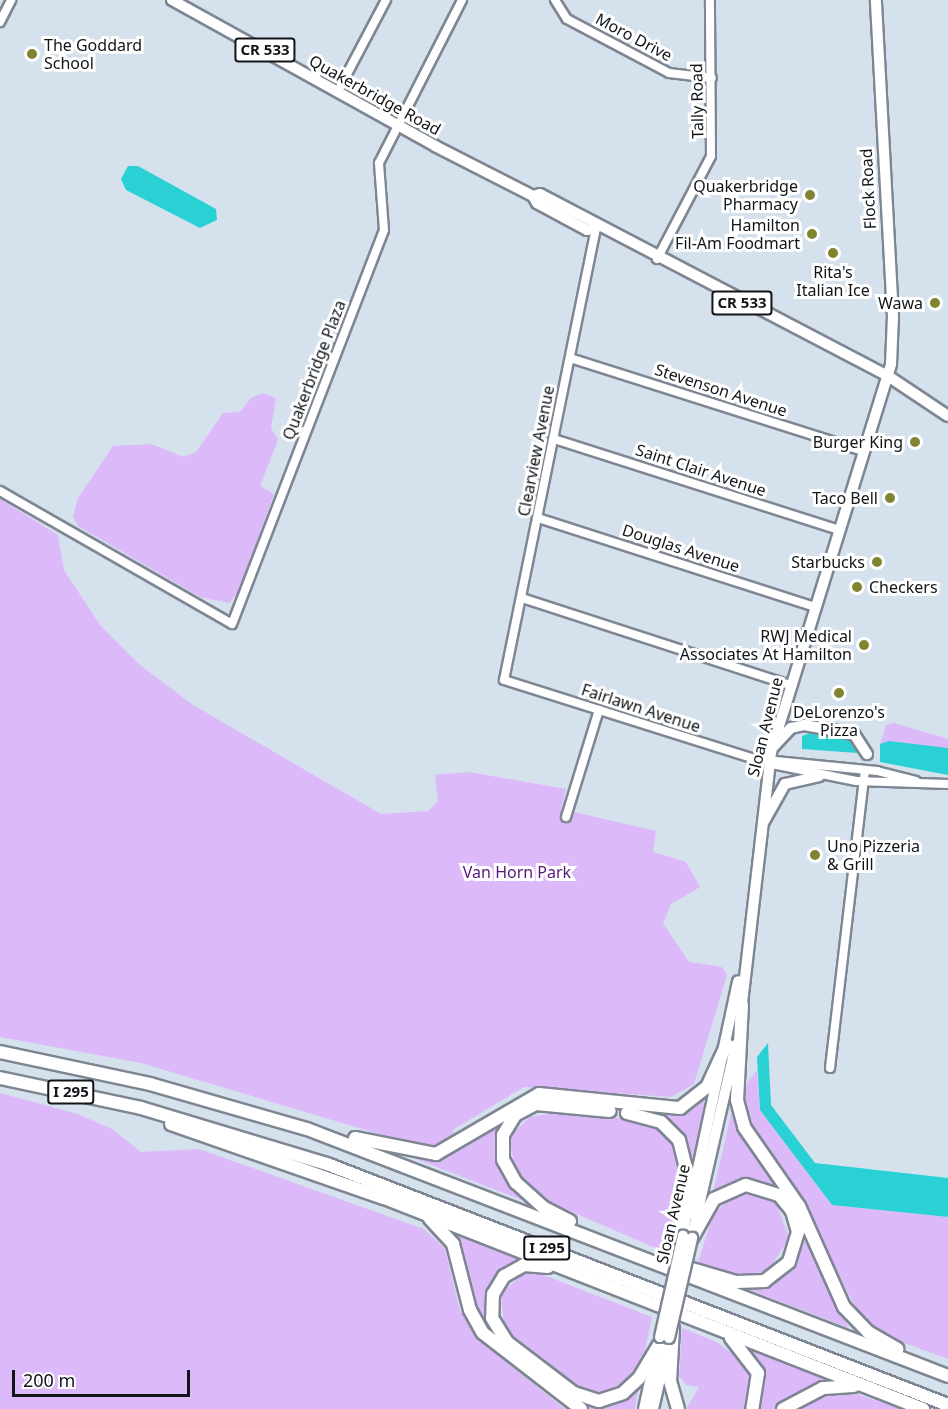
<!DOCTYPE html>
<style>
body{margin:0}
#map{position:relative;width:948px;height:1409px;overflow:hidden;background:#d6e1ee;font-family:"Noto Sans",sans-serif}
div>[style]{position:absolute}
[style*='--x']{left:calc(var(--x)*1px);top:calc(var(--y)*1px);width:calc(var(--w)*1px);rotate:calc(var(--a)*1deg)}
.green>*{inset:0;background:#dcbafa}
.water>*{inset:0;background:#2ad1d4}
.roads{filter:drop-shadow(2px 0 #7d8692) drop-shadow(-2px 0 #7d8692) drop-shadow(0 2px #7d8692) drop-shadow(0 -2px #7d8692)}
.minor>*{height:8px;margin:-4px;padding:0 4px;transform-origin:4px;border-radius:4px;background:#fff}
.major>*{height:10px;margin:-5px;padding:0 5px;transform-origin:5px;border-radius:5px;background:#fff}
.highway>*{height:12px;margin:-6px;padding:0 6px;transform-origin:6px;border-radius:6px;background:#fff}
.bridges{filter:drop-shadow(2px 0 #7d8692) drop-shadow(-2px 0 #7d8692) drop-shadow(0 2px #7d8692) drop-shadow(0 -2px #7d8692)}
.major-bridge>*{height:10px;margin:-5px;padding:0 5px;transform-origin:5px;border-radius:5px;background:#fff}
.dots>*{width:16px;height:16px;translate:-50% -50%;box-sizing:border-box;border:3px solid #fff;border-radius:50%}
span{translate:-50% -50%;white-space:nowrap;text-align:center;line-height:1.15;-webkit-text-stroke:6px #fff;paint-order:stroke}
.shield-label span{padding:2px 4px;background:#fff;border:2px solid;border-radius:4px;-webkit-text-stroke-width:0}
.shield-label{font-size:15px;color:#111519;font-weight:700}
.street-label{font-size:16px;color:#111519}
.poi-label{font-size:16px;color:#111519}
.left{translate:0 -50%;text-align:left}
.right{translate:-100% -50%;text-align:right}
.park-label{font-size:16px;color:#55187a}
.scale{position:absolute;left:12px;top:1370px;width:178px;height:27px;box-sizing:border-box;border:3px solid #111519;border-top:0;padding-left:8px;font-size:18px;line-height:21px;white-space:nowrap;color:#111519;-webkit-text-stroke:4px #fff;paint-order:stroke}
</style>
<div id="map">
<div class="green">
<i style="clip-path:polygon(263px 393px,276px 398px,271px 428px,278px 440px,260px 486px,274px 494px,239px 591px,229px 603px,200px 597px,78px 526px,73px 516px,78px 498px,113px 446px,151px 444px,184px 457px,196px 452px,223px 413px,240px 412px,251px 398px)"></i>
<i style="clip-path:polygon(0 499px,58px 535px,64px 570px,100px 625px,140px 665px,193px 705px,381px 814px,428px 811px,438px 801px,435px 775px,469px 772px,566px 789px,561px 809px,656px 831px,653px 852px,686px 862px,700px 887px,671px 904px,663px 923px,689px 962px,722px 967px,727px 975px,694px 1084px,671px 1097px,524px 1087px,454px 1129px,452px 1138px,426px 1148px,141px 1063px,0 1037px)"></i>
<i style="clip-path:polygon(894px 723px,948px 739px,948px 748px,880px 744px,886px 725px)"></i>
<i style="clip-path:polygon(757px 1070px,760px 1110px,832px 1205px,948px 1217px,948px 1359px,880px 1334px,862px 1321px,798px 1191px,748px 1124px,742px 1090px)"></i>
<i style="clip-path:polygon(0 1093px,78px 1114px,112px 1129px,141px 1152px,199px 1149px,424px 1229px,445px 1249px,460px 1310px,477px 1339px,565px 1409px,0 1409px)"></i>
<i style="clip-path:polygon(705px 1095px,702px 1117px,691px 1164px,658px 1113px,684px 1111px)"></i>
<i style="clip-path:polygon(734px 1101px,783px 1191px,755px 1182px,713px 1193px)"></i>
<i style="clip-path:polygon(558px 1112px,648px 1121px,671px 1140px,682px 1174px,667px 1253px,549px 1202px,516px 1173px,509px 1137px,530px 1117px)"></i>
<i style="clip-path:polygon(509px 1114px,503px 1126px,510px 1184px,527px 1202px,411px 1157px,435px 1158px)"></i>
<i style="clip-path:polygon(744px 1193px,776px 1202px,789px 1238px,769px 1270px,742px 1277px,698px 1262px,713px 1215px,731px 1197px)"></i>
<i style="clip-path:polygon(448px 1230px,537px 1261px,499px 1277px,489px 1319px,492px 1336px,475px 1312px,466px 1269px)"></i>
<i style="clip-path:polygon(805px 1231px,812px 1255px,849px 1328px,748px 1289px,793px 1271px)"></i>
<i style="clip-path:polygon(528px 1269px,652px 1317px,644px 1356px,626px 1385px,609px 1394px,586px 1392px,504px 1328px,501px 1294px)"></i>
<i style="clip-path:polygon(682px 1328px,717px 1342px,740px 1360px,751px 1379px,745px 1409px,686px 1409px,699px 1387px,686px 1385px,679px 1376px)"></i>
<i style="clip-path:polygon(748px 1346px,836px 1380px,775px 1409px,758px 1409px,765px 1378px)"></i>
<i style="clip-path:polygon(639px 1386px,635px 1409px,588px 1409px,580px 1402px,601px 1405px)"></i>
<i style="clip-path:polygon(839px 1388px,901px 1409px,798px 1409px)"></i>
</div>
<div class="water">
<i style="clip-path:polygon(128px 166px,138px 166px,216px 209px,217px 220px,200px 228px,126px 190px,121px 179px)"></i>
<i style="clip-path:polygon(810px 733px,847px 739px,855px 743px,857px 753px,802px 749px,802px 736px)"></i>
<i style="clip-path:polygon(889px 741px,948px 748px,948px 775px,880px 762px,880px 744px)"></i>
<i style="clip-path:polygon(768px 1043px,771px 1105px,815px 1163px,948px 1178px,948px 1217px,832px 1205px,760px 1110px,757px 1057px)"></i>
</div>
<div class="roads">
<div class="minor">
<i style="--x:555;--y:0;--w:22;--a:58"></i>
<i style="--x:567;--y:19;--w:115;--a:27.9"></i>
<i style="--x:669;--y:73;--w:43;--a:6.6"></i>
<i style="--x:0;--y:22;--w:25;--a:-63"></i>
<i style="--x:338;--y:91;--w:103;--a:-62.2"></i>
<i style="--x:596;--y:228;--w:461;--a:101.5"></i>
<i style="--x:504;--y:680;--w:263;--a:17.5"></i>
<i style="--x:755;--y:759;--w:123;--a:5.6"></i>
<i style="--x:877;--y:771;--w:40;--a:14.4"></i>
<i style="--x:657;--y:259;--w:116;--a:-62.3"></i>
<i style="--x:711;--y:156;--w:156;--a:-90.4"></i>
<i style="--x:570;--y:358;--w:308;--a:17.6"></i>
<i style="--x:554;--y:439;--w:299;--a:17.7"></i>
<i style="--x:0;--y:491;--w:267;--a:29.8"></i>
<i style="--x:232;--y:624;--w:422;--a:-68.9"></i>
<i style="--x:384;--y:230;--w:67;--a:-94.3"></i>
<i style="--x:379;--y:163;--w:183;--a:-63"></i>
<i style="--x:538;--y:518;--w:291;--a:17.8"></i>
<i style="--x:522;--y:598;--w:282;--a:18"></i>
<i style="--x:772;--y:764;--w:86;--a:11.4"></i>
<i style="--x:856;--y:781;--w:92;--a:1.9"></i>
<i style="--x:566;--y:817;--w:112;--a:-72.9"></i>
<i style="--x:830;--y:1068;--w:300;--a:-83.3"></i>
</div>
<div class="major">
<i style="--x:172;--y:0;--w:301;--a:29"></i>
<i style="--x:435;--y:146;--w:110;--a:27"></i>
<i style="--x:533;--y:196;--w:7;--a:-16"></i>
<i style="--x:540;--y:194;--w:393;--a:27.6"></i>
<i style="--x:888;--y:376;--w:72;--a:33.7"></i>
<i style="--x:533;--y:196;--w:8;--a:60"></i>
<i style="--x:537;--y:203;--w:57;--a:28.4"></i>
<i style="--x:587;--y:230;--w:9;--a:-13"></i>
<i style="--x:774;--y:746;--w:25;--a:-47"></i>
<i style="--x:791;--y:728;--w:13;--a:-13"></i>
<i style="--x:804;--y:725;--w:51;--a:10.2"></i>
<i style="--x:854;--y:734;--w:24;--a:57"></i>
<i style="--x:763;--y:823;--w:45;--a:-60.6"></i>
<i style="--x:785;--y:784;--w:35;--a:-13"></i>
<i style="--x:741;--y:1012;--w:262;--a:-83.4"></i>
<i style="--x:771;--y:752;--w:406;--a:-72.8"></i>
<i style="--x:891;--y:364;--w:47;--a:-87.6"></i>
<i style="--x:893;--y:317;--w:317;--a:-93.1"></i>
<i style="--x:688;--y:1215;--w:239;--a:-77.9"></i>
<i style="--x:693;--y:1232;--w:192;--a:-77.1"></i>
<i style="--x:644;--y:1409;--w:56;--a:-77.7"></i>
<i style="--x:653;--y:1409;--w:72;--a:-77.1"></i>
</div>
<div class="highway">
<i style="--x:742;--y:1005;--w:95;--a:93"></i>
<i style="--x:737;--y:1100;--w:28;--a:75"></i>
<i style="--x:744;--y:1127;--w:96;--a:55.2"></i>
<i style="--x:799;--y:1206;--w:111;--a:66"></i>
<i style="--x:844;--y:1307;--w:35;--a:46"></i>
<i style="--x:868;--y:1332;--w:34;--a:30"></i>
<i style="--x:0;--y:1052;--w:153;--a:12"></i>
<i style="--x:150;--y:1084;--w:163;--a:16"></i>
<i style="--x:307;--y:1129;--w:687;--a:21.07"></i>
<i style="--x:0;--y:1078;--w:144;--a:12"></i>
<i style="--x:141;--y:1108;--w:194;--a:16.8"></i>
<i style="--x:327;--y:1164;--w:666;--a:21.21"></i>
<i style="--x:627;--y:1113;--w:35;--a:15"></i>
<i style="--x:661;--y:1122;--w:25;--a:45"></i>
<i style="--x:679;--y:1140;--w:32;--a:76"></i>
<i style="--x:687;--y:1171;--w:65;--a:93.5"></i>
<i style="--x:171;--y:1124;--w:225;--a:19.2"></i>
<i style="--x:384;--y:1198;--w:579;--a:21.38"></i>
<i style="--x:355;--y:1138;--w:83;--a:11.2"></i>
<i style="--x:436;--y:1154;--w:119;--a:-30.2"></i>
<i style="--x:539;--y:1094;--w:142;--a:5.7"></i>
<i style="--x:680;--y:1108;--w:34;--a:-38"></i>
<i style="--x:707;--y:1087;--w:47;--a:-65.1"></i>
<i style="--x:430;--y:1219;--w:34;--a:47"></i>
<i style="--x:453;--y:1244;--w:68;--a:75.6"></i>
<i style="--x:470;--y:1310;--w:26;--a:61"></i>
<i style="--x:483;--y:1333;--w:124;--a:37.8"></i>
<i style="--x:570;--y:1221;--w:30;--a:-153"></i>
<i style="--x:543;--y:1207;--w:36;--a:-138"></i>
<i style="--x:516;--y:1183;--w:26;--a:-119"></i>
<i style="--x:503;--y:1160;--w:25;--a:-90"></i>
<i style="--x:503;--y:1135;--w:23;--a:-59"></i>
<i style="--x:515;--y:1115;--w:24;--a:-28"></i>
<i style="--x:536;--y:1104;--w:74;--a:5.4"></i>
<i style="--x:692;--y:1238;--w:45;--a:-60.6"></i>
<i style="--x:714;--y:1199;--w:35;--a:-24"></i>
<i style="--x:746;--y:1185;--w:34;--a:17"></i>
<i style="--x:779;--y:1195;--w:21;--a:51"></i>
<i style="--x:792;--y:1211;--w:22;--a:74"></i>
<i style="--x:798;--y:1232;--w:31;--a:107"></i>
<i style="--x:789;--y:1262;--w:31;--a:142"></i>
<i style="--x:765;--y:1281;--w:29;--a:178"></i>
<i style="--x:736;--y:1282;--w:46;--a:-163.5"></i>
<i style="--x:548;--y:1267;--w:24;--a:-175"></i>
<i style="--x:524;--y:1265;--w:23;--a:151"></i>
<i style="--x:504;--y:1276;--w:21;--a:121"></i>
<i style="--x:493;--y:1294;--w:24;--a:92"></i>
<i style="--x:492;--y:1318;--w:28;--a:58"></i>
<i style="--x:507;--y:1342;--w:84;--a:37.3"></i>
<i style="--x:574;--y:1393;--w:26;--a:18"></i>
<i style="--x:599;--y:1401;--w:25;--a:-18"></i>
<i style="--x:623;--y:1393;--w:22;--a:-43"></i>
<i style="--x:639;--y:1378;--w:39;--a:-59"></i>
<i style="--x:673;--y:1328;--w:53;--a:93.2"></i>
<i style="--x:670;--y:1381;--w:29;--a:74"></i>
<i style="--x:731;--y:1338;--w:44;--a:52.4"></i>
<i style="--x:758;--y:1373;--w:36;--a:99"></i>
<i style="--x:783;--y:1409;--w:45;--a:-27.7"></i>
<i style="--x:823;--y:1388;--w:31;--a:-4"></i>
</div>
</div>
<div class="bridges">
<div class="major-bridge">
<i style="--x:660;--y:1337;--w:104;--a:-77.2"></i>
<i style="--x:669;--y:1338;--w:103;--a:-77"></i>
</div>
</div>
<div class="dots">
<i style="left:32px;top:54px;background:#7e8430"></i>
<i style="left:810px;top:195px;background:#7e8430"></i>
<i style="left:812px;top:234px;background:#7e8430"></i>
<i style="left:833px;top:253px;background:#7e8430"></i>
<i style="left:935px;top:303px;background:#7e8430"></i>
<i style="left:915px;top:442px;background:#7e8430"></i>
<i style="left:890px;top:498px;background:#7e8430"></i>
<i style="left:877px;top:562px;background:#7e8430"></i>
<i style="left:857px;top:587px;background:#7e8430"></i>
<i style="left:864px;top:645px;background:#7e8430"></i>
<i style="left:839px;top:693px;background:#7e8430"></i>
<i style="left:815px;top:855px;background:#7e8430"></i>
</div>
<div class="shield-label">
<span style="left:265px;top:50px">CR 533</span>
<span style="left:742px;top:303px">CR 533</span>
<span style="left:71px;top:1092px">I 295</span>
<span style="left:547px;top:1248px">I 295</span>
</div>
<div class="street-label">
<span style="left:634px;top:37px;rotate:28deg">Moro Drive</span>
<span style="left:375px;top:95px;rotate:29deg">Quakerbridge Road</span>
<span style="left:697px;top:101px;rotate:-91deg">Tally Road</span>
<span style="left:868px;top:189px;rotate:-93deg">Flock Road</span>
<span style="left:314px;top:370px;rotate:-69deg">Quakerbridge Plaza</span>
<span style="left:721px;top:390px;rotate:18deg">Stevenson Avenue</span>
<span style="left:536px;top:451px;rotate:-79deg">Clearview Avenue</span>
<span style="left:701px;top:470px;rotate:18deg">Saint Clair Avenue</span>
<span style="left:681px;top:548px;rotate:18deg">Douglas Avenue</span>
<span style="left:641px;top:708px;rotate:18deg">Fairlawn Avenue</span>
<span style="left:765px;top:727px;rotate:-76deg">Sloan Avenue</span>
<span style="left:673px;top:1214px;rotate:-77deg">Sloan Avenue</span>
</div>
<div class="poi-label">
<span class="left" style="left:44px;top:54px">The Goddard<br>School</span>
<span class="right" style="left:798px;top:195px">Quakerbridge<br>Pharmacy</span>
<span class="right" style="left:800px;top:234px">Hamilton<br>Fil-Am Foodmart</span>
<span style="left:833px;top:281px">Rita's<br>Italian Ice</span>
<span class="right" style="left:923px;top:303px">Wawa</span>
<span class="right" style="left:903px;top:442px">Burger King</span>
<span class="right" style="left:878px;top:498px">Taco Bell</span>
<span class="right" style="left:865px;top:562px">Starbucks</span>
<span class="left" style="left:869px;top:587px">Checkers</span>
<span class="right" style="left:852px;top:645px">RWJ Medical<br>Associates At Hamilton</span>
<span style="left:839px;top:721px">DeLorenzo's<br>Pizza</span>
<span class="left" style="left:827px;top:855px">Uno Pizzeria<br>&amp; Grill</span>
</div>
<div class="park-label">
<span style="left:517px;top:872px">Van Horn Park</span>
</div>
<div class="scale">200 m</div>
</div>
